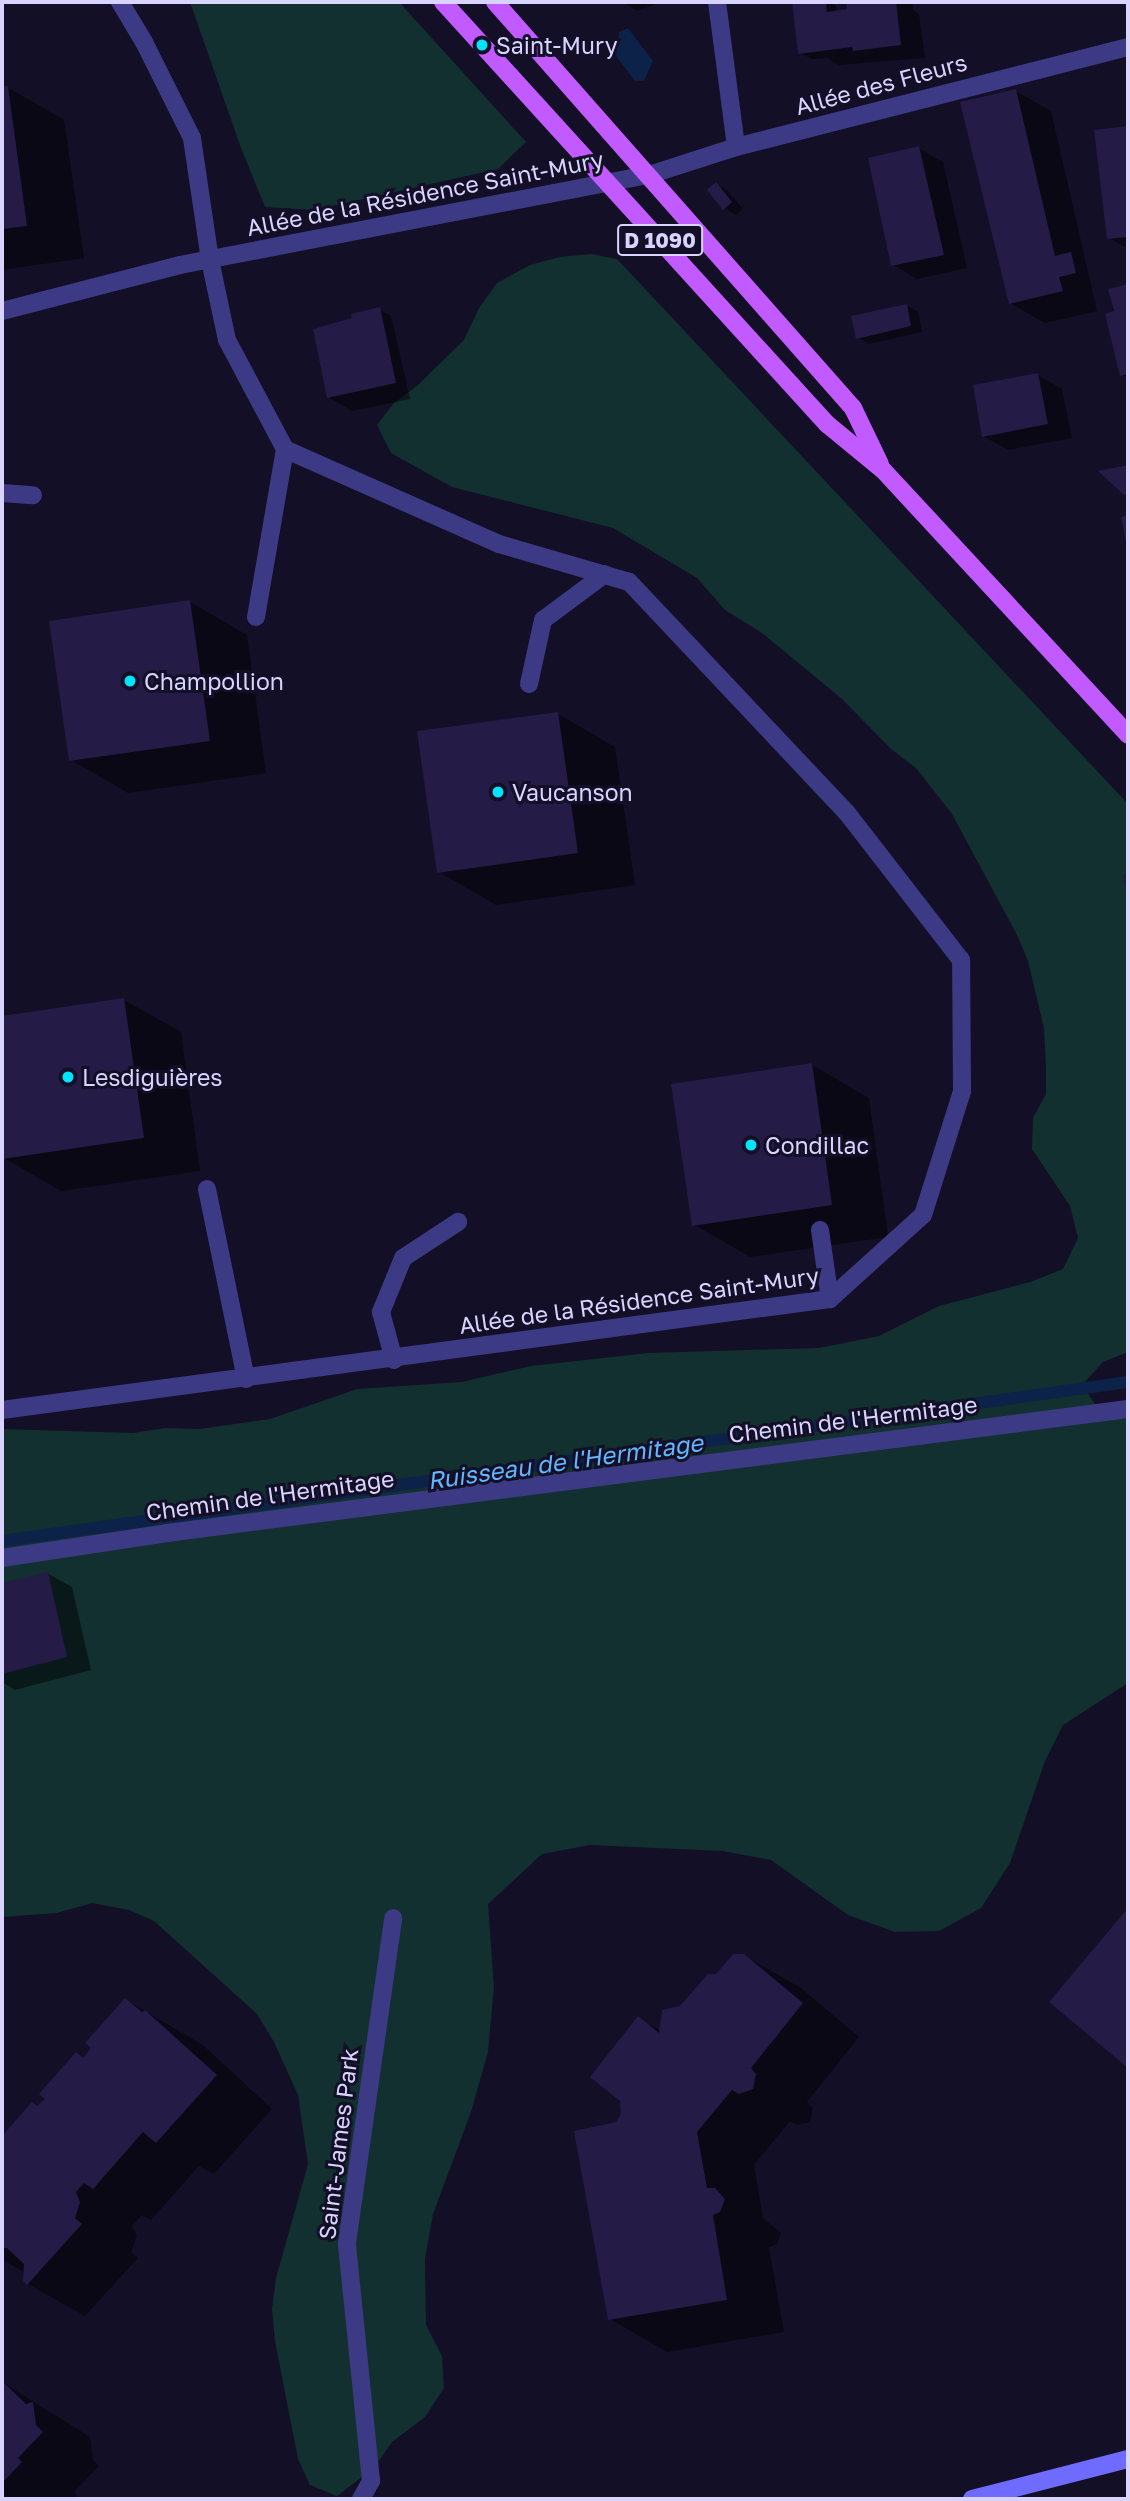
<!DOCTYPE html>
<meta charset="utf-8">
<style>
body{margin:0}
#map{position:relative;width:1130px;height:2501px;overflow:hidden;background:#130f26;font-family:"Golos Text",sans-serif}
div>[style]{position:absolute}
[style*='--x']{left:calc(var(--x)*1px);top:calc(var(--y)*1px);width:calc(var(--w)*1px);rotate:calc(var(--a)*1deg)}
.green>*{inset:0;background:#12302f}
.water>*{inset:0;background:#0c2248}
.shadow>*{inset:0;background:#0007}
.stream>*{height:12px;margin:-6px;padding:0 6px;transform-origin:6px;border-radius:6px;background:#0c2248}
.building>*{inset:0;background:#241b47}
.lane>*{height:18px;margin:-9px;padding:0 9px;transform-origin:9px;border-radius:9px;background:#3d3a85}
.street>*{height:18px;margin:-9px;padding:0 9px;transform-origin:9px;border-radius:9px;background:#3d3a85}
.secondary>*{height:18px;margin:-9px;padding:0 9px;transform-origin:9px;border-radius:9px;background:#6f6bff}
.primary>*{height:18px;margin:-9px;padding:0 9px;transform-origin:9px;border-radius:9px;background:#c25bff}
.dots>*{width:19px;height:19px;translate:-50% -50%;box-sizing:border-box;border:4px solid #130f26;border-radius:50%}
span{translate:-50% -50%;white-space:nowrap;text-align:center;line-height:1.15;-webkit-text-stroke:6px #130f26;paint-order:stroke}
.shield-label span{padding:2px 5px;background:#130f26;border:2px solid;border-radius:5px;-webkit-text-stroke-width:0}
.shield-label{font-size:21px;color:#d9d4ff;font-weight:700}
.poi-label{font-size:23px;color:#d9d4ff}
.left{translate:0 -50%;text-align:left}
.street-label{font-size:23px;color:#d9d4ff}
.water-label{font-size:24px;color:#62b6ff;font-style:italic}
.frame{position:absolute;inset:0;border:4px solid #d9d4ff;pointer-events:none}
</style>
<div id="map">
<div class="green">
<i style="clip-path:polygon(190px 2px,399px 2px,526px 142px,498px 169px,314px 210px,265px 207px,241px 148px)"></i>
<i style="clip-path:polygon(591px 254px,617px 259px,1128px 804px,1128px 1352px,1103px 1362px,1082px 1385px,1100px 1411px,1128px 1419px,1128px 1683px,1063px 1725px,1045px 1761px,1010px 1863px,981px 1908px,939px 1931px,895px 1932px,848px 1915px,771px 1860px,723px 1851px,590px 1845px,542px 1854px,488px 1904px,494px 1987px,488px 2052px,471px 2112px,433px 2214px,425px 2259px,426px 2325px,442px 2356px,444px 2388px,425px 2417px,392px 2442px,374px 2468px,337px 2496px,310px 2485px,298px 2459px,275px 2341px,272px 2309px,276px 2278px,308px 2164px,298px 2095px,274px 2042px,257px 2014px,154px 1921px,129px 1910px,92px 1903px,57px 1913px,2px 1917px,2px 1429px,133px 1433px,165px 1428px,199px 1429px,270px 1419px,357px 1389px,462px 1382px,531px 1366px,648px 1353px,819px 1348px,879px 1336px,939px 1306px,1030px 1282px,1063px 1269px,1078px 1238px,1070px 1206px,1032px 1149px,1033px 1118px,1046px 1094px,1046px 1067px,1044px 1028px,1028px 961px,1017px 935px,952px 814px,916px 768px,891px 749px,842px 699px,762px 633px,725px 610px,697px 578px,613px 528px,452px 487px,391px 453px,377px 425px,393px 404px,418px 385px,464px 340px,479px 308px,497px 283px,530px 265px,560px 257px)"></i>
</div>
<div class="water">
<i style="clip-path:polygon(628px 28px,653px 61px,644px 81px,635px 81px,616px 56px,619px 32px)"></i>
</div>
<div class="shadow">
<i style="clip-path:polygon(612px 2px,661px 2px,637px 11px,622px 2px)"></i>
<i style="clip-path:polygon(830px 2px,836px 6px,837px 12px,849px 10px,848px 2px,912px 2px,913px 10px,919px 14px,925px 58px,839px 65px,826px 58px,812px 59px,800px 53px,794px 3px)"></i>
<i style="clip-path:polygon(7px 87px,64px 120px,84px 258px,2px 270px,2px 88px)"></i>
<i style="clip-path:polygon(1015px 91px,1051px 111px,1097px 311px,1045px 323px,1010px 303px)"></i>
<i style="clip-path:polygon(1128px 128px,1128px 249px,1109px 238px,1096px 131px)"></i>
<i style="clip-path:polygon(918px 148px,943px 162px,967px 268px,917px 279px,893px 265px)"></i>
<i style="clip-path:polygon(717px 184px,728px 191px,743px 209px,736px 215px,724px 208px)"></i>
<i style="clip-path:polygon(1128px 286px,1128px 378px,1122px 375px,1110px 290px)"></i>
<i style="clip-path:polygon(906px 305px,918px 312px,922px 332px,869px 344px,857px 337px)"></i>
<i style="clip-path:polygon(379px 309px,391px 316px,410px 399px,352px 411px,328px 397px,354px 320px)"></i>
<i style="clip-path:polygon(1038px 375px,1062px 389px,1072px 438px,1008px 450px,983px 436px)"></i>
<i style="clip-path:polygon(190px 602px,247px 635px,266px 773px,128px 793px,71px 760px)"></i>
<i style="clip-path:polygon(558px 714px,615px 747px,635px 885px,496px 905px,439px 872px)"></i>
<i style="clip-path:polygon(124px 1000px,181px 1032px,200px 1171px,61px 1191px,4px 1158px,2px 1017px)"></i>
<i style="clip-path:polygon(812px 1065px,869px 1098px,888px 1237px,750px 1257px,693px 1224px)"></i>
<i style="clip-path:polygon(47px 1573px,72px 1587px,91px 1670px,15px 1690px,2px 1682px,2px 1585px)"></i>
<i style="clip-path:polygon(1128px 1911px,1128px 2066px,1051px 2002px)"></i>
<i style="clip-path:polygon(743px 1955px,801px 1988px,859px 2037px,807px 2102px,813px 2108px,810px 2122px,798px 2125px,790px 2121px,754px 2165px,763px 2218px,781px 2233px,777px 2244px,769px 2247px,784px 2332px,667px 2352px,610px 2319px,617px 2124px,623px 2114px,638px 2018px,661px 2031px,681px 2008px)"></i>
<i style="clip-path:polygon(126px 2000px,203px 2045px,272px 2109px,214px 2174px,199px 2166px,151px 2220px,142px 2215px,132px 2226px,137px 2236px,131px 2252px,138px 2258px,85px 2316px,28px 2284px,25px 2273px,2px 2259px,2px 2138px,32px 2104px,38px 2108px,84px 2059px)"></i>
<i style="clip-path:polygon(2px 2382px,90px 2437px,93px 2460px,99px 2466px,74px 2492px,78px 2496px,74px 2499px,2px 2499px)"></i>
</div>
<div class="stream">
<i style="--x:2;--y:1541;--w:1137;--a:-8.04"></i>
</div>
<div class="building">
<i style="clip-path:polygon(792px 2px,826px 2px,827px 12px,847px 9px,846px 2px,896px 2px,901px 45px,853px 51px,852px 47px,798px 54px)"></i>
<i style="clip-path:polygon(2px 86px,8px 86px,27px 226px,2px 229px)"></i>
<i style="clip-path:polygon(1016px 89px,1055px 256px,1071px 252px,1076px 273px,1059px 277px,1063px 291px,1009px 304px,960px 102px)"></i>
<i style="clip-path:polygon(1128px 126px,1128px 237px,1107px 239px,1094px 130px)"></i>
<i style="clip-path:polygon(919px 146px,944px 255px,891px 266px,868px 158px)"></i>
<i style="clip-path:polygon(716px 182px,732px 202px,723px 210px,707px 190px)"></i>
<i style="clip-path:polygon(1128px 284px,1128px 374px,1120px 376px,1105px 314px,1114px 311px,1108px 289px)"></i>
<i style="clip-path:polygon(907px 304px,911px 326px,856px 339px,851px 316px)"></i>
<i style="clip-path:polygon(380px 307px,396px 383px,327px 398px,313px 329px,352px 318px,351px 314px)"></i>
<i style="clip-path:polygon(1038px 373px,1048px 424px,982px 437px,973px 385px)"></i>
<i style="clip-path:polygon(1128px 465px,1128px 494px,1124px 495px,1098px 471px)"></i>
<i style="clip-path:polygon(1128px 515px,1128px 546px,1127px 546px,1121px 517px)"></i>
<i style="clip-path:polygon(190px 600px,210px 741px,69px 761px,49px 621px)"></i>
<i style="clip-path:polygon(558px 712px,578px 853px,437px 873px,417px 731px)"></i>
<i style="clip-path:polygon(1128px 874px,1128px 897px,1127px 897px,1123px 875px)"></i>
<i style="clip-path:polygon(124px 998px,144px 1138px,2px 1159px,2px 1016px)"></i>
<i style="clip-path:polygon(812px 1063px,832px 1205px,692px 1226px,671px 1084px)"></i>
<i style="clip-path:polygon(48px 1572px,67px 1657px,2px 1674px,2px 1583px)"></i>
<i style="clip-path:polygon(1128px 1908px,1128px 2068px,1049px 2002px)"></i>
<i style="clip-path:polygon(733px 1954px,744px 1954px,803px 2003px,751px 2068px,756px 2074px,753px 2089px,739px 2094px,732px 2090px,697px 2132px,707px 2188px,715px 2188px,725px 2199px,720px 2212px,713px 2215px,727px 2300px,608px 2320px,574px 2131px,616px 2122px,621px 2114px,620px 2101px,590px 2077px,638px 2016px,659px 2033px,662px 2010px,680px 2006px,708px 1974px,716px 1974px)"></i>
<i style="clip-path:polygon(125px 1998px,142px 2012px,145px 2010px,217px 2075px,156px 2143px,143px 2132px,93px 2189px,84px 2183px,76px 2192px,80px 2202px,75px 2218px,82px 2224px,27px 2285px,23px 2281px,24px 2264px,7px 2248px,2px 2248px,2px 2136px,32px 2102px,37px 2106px,45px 2099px,39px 2094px,76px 2052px,83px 2058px,91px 2048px,85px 2043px)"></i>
<i style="clip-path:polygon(2px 2381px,26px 2404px,33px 2402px,36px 2425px,43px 2432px,18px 2458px,22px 2462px,2px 2483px)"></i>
</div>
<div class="lane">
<i style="--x:2;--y:493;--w:31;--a:4"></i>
<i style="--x:529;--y:684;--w:66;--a:-77.7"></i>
<i style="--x:543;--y:620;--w:77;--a:-36.6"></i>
<i style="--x:820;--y:1230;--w:70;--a:81.8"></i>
<i style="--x:394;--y:1360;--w:50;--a:-105.2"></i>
<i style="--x:381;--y:1312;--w:58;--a:-67.8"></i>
<i style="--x:403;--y:1258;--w:66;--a:-33.2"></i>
<i style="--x:361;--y:2499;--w:21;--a:-61"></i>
<i style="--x:371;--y:2481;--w:239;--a:-95.8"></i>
<i style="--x:347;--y:2243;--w:328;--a:-81.9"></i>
</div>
<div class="street">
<i style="--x:717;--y:2;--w:146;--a:82.5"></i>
<i style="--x:2;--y:311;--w:184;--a:-14.5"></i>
<i style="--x:180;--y:265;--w:478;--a:-10.9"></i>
<i style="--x:649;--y:175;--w:91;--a:-17.8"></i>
<i style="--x:736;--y:147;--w:405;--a:-14.3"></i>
<i style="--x:256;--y:617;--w:170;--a:-80.2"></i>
<i style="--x:207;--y:1189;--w:194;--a:78.4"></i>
<i style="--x:2;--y:1410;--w:835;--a:-7.64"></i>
<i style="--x:830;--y:1299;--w:125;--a:-42.1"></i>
<i style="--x:923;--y:1215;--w:130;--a:-72.5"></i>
<i style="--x:962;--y:1091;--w:131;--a:-90.4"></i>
<i style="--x:961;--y:960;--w:186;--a:-127.8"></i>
<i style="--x:847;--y:813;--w:318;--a:-133.3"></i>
<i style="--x:629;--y:582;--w:135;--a:-163.7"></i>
<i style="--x:499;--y:544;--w:234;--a:-156.1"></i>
<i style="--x:285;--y:449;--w:123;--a:-118"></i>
<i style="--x:227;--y:340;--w:82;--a:-102"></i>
<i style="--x:210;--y:260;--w:123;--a:-98.4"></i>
<i style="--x:192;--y:138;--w:107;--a:-116.6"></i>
<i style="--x:144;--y:42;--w:47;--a:-121"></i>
<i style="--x:2;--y:1558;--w:167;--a:-8.6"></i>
<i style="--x:167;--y:1533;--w:969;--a:-7.35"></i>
</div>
<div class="secondary">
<i style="--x:972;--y:2499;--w:161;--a:-14.4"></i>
</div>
<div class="primary">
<i style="--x:443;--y:2;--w:571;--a:47.7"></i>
<i style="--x:827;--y:424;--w:72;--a:39.4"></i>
<i style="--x:883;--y:470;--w:361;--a:47.2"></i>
<i style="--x:495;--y:2;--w:541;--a:48.6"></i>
<i style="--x:853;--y:408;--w:62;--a:64.3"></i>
</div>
<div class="dots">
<i style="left:482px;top:45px;background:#00e5ff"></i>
<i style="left:130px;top:681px;background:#00e5ff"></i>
<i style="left:498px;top:792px;background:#00e5ff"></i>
<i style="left:68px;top:1077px;background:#00e5ff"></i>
<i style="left:751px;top:1145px;background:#00e5ff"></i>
</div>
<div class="shield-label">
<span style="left:660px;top:240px">D 1090</span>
</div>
<div class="poi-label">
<span class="left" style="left:496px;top:45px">Saint-Mury</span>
<span class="left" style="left:144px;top:681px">Champollion</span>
<span class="left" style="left:512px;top:792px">Vaucanson</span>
<span class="left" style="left:82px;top:1077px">Lesdiguières</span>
<span class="left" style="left:765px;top:1145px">Condillac</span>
</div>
<div class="street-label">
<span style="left:881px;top:84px;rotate:-15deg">Allée des Fleurs</span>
<span style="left:425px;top:193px;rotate:-11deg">Allée de la Résidence Saint-Mury</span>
<span style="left:639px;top:1300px;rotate:-8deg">Allée de la Résidence Saint-Mury</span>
<span style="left:853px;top:1419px;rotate:-7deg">Chemin de l'Hermitage</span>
<span style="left:270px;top:1495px;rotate:-8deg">Chemin de l'Hermitage</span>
<span style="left:338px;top:2144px;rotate:-83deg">Saint-James Park</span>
</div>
<div class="water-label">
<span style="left:565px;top:1461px;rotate:-8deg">Ruisseau de l'Hermitage</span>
</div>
<div class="frame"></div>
</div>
